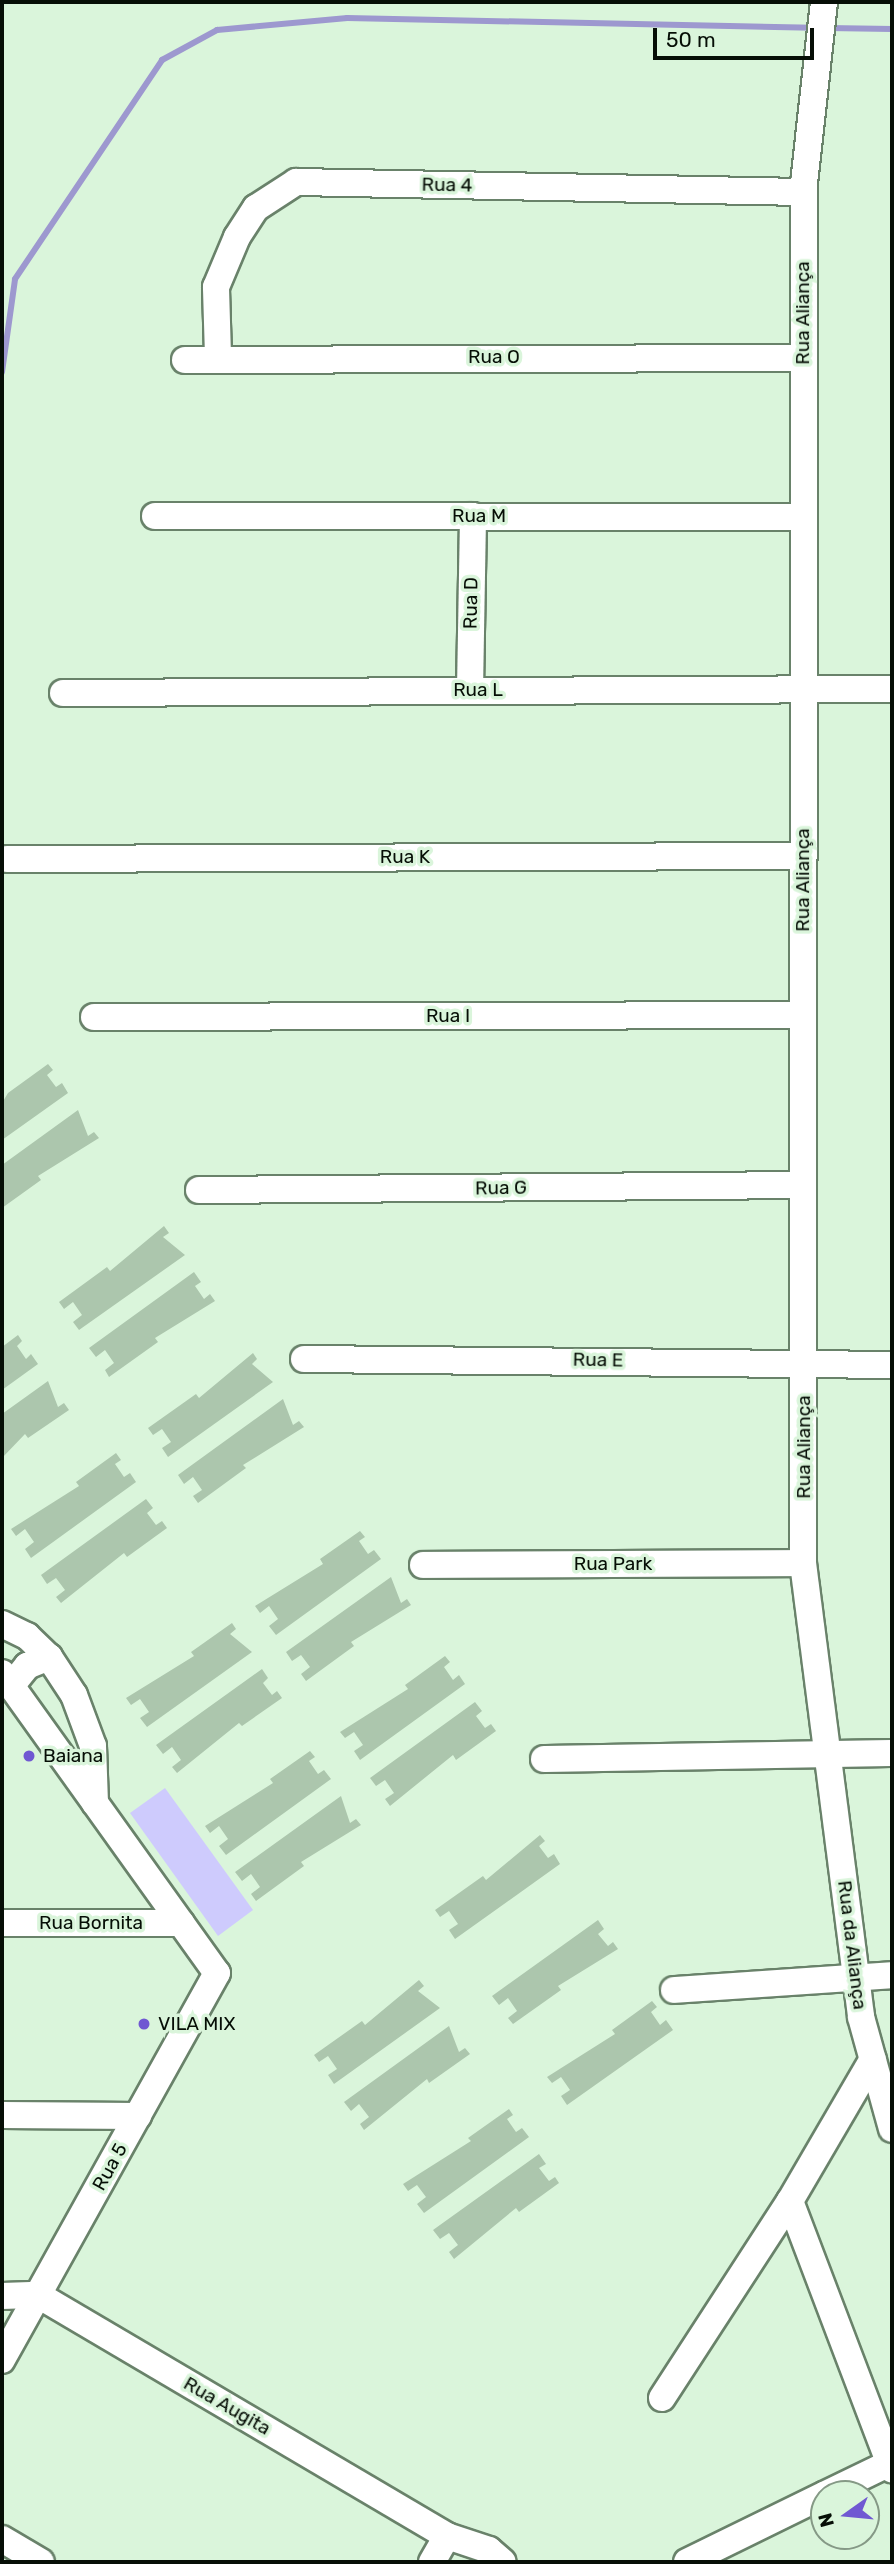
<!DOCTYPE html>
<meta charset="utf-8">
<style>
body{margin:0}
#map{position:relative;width:894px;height:2564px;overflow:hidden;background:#daf5db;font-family:Rubik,sans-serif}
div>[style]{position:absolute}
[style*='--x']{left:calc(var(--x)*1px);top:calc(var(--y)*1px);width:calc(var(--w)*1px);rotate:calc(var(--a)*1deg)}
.green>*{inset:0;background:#cecbfd}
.stream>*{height:6px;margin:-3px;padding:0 3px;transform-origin:3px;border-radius:3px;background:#9d98cf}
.building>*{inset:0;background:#acc6ad}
.roads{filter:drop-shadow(2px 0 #69826a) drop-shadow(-2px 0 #69826a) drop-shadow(0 2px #69826a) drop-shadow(0 -2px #69826a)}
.minor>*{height:26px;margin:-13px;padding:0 13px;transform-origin:13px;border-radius:13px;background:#fff}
.dots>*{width:19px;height:19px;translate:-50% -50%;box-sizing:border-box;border:4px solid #daf5db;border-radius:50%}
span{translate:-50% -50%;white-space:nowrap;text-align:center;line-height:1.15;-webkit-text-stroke:7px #daf5db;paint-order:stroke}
.street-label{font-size:19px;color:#060e06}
.poi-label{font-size:19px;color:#060e06}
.left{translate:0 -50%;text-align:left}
.frame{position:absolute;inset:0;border:4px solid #060e06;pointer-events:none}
.north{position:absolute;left:810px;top:2480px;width:70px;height:70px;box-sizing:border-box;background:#daf5db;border:2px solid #859986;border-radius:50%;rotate:255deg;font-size:19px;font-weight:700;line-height:28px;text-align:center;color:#060e06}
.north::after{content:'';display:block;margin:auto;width:24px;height:32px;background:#7058d2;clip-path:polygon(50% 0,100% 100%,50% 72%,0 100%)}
.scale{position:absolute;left:653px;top:28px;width:161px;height:32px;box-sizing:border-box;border:4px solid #060e06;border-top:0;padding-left:9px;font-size:21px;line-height:24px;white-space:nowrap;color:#060e06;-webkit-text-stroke:5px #daf5db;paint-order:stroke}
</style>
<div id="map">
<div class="green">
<i style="clip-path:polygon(165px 1788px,253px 1910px,218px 1936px,130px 1813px)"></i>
</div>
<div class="stream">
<i style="--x:828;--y:28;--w:64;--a:0.9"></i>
<i style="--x:2;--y:372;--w:94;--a:-82"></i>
<i style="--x:15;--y:279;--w:264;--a:-56.1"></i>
<i style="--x:162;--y:60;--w:63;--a:-28.6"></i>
<i style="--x:217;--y:30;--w:131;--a:-5.3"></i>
<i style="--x:347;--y:18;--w:466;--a:1.2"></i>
</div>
<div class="building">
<i style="clip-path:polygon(48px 1064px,53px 1070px,47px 1075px,56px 1087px,62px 1083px,68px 1093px,2px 1140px,2px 1103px,8px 1093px)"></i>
<i style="clip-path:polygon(78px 1110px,88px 1136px,94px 1132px,99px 1138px,38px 1176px,41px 1180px,2px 1208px,2px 1165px)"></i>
<i style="clip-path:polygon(164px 1226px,169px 1233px,163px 1237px,185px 1255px,79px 1330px,73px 1322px,82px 1315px,73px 1302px,64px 1309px,59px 1302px,107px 1267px,110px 1271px)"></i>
<i style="clip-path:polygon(194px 1272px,201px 1282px,195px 1286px,204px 1299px,210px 1294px,215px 1301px,155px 1338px,158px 1342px,109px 1377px,105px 1370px,114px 1363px,105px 1350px,96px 1357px,89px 1348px)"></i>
<i style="clip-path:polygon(18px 1335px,22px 1341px,17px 1346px,26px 1359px,31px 1354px,38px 1364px,2px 1390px,2px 1347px)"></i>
<i style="clip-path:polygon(253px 1353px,257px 1359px,252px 1364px,273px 1382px,168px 1457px,162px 1448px,171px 1442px,162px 1429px,153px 1435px,148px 1428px,196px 1394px,199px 1398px)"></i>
<i style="clip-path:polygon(48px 1381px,58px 1407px,64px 1403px,69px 1410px,28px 1438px,25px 1434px,2px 1458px,2px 1414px)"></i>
<i style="clip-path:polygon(283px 1399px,293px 1425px,299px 1421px,304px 1427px,243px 1465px,246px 1468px,198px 1503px,193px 1496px,202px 1490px,193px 1477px,184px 1484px,178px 1475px)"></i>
<i style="clip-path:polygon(116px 1453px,121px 1460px,115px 1464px,124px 1477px,130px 1473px,136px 1482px,31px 1558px,25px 1549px,34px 1542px,25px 1529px,16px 1536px,11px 1529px,79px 1486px,76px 1482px)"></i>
<i style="clip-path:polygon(146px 1499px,153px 1508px,147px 1513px,156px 1525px,162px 1521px,167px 1528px,127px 1557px,124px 1553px,61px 1603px,56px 1597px,65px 1590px,56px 1578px,47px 1584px,41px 1575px)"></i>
<i style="clip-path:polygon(360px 1531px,365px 1537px,359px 1541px,368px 1554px,374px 1550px,381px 1559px,276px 1635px,269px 1626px,278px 1619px,269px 1606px,260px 1613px,255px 1606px,323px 1564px,320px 1559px)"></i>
<i style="clip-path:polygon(391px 1577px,401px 1603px,407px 1599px,411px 1605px,351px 1642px,354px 1646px,306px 1681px,301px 1674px,310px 1667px,301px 1655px,292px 1661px,286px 1652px)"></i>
<i style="clip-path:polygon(232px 1623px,236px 1629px,230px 1634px,252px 1652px,147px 1727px,140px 1718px,149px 1712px,140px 1699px,131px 1705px,126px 1698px,194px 1656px,191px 1652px)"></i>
<i style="clip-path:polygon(445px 1656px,450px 1662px,444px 1667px,453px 1680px,459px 1675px,465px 1684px,360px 1760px,354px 1751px,363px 1745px,354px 1732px,345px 1738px,340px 1732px,408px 1689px,405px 1685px)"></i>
<i style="clip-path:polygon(262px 1669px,268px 1678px,263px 1683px,272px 1695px,277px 1691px,282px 1698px,242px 1726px,239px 1723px,177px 1773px,172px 1767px,181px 1760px,172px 1747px,163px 1754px,156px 1745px)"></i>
<i style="clip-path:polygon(475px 1702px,482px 1711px,476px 1716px,485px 1728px,491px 1724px,496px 1731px,456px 1760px,453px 1755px,390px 1806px,385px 1799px,394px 1793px,385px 1780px,376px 1786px,370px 1778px)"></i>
<i style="clip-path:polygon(310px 1751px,315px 1757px,309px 1761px,318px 1774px,324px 1770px,331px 1779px,226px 1855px,219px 1846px,228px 1839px,219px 1826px,210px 1833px,205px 1826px,273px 1783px,270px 1779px)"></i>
<i style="clip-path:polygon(341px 1796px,350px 1823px,356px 1819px,361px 1825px,301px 1862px,304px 1866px,256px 1901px,251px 1894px,260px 1887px,251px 1874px,242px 1881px,235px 1872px)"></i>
<i style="clip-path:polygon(540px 1835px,545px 1841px,539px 1846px,548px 1858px,554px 1854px,560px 1864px,455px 1939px,449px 1930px,458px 1924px,449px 1911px,440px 1917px,435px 1910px,483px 1876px,486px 1880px)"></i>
<i style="clip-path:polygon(598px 1920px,604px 1929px,598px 1934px,608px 1946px,613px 1942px,618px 1949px,558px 1986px,561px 1990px,513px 2024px,508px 2018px,517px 2011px,508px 1998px,499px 2005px,492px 1996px)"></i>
<i style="clip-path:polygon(419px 1980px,424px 1986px,418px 1991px,440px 2008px,334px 2084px,328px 2075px,337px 2069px,328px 2056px,319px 2062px,314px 2055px,362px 2021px,365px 2025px)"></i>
<i style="clip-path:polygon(652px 2001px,657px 2007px,651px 2012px,660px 2025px,666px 2020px,673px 2030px,567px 2105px,561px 2096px,570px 2090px,561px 2077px,552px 2083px,547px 2077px,615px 2034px,612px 2030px)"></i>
<i style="clip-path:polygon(449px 2026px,459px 2052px,465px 2048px,470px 2054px,429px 2083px,427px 2079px,364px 2130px,360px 2124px,369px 2117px,359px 2104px,351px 2111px,344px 2102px)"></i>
<i style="clip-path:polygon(509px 2109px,513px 2115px,507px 2119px,516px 2132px,522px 2128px,529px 2137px,424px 2213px,417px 2204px,426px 2197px,417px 2185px,408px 2191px,403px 2184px,471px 2141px,468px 2138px)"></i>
<i style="clip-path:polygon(539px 2154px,546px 2164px,539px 2168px,549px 2181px,555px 2177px,559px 2183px,519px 2212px,516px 2208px,454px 2259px,449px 2252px,458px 2245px,449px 2233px,440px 2239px,433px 2230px)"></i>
</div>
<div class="roads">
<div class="minor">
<i style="--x:824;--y:2;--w:181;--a:96.3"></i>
<i style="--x:804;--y:182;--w:1381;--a:90.04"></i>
<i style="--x:803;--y:1563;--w:458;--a:82.7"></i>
<i style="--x:861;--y:2017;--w:116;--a:74.5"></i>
<i style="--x:218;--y:356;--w:69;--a:-91.7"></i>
<i style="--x:216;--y:287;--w:54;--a:-67.2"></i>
<i style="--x:237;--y:237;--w:35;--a:-57"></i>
<i style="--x:256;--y:208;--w:48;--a:-33"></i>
<i style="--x:296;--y:182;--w:507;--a:1.13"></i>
<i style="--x:185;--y:360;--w:618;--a:-0.19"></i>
<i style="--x:155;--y:516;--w:648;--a:0.09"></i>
<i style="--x:470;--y:690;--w:174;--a:-89"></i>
<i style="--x:63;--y:693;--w:829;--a:-0.28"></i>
<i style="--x:7;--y:859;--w:796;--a:-0.22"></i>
<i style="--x:94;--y:1017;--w:709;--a:-0.16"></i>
<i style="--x:199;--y:1190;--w:604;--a:-0.47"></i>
<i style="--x:304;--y:1359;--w:588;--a:0.58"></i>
<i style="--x:423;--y:1565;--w:380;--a:-0.3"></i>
<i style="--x:2;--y:1624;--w:28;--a:26"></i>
<i style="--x:27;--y:1636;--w:30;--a:44"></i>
<i style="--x:49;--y:1657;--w:45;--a:56.7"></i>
<i style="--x:74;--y:1695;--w:54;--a:69.6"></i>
<i style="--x:93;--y:1746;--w:57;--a:88"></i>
<i style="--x:2;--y:1673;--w:369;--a:54.4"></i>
<i style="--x:217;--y:1973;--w:443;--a:119.1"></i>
<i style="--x:11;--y:1686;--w:26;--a:-51"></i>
<i style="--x:27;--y:1666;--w:24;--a:-22"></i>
<i style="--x:544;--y:1759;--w:348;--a:-1"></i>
<i style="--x:2;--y:1923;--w:179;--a:0"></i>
<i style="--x:674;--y:1990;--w:219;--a:-3.9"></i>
<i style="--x:2;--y:2115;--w:136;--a:0.4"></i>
<i style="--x:790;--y:2201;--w:287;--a:69.2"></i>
<i style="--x:2;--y:2296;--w:36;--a:-2"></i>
<i style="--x:38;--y:2295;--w:475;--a:30.5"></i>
<i style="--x:447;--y:2536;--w:44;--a:18.4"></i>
<i style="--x:489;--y:2550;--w:18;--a:41"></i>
<i style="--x:662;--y:2398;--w:235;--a:-57"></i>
<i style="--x:790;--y:2201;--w:164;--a:-59.7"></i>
<i style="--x:826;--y:2494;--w:73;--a:-25.9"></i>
<i style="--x:2;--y:2539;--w:45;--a:30.5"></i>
<i style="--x:432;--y:2562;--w:30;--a:-60"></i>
<i style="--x:687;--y:2562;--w:153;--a:-26.1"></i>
</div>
</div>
<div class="dots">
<i style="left:29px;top:1756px;background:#7058d2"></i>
<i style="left:144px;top:2024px;background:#7058d2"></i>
</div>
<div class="street-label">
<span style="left:447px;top:185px;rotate:1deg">Rua 4</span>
<span style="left:803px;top:313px;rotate:-90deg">Rua Aliança</span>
<span style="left:494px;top:357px">Rua O</span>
<span style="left:479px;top:516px">Rua M</span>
<span style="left:471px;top:603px;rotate:-89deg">Rua D</span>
<span style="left:478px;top:690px">Rua L</span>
<span style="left:405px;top:857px">Rua K</span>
<span style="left:803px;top:880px;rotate:-90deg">Rua Aliança</span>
<span style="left:448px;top:1016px">Rua I</span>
<span style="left:501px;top:1188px;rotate:-1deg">Rua G</span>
<span style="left:598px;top:1360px;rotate:1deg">Rua E</span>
<span style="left:804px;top:1447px;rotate:-90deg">Rua Aliança</span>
<span style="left:613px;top:1564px">Rua Park</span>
<span style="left:91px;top:1923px">Rua Bornita</span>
<span style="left:852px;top:1945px;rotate:83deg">Rua da Aliança</span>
<span style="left:110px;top:2167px;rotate:-61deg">Rua 5</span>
<span style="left:227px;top:2406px;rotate:30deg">Rua Augita</span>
</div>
<div class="poi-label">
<span class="left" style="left:43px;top:1756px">Baiana</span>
<span class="left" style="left:158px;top:2024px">VILA MIX</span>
</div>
<div class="frame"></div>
<div class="north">N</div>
<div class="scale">50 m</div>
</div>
